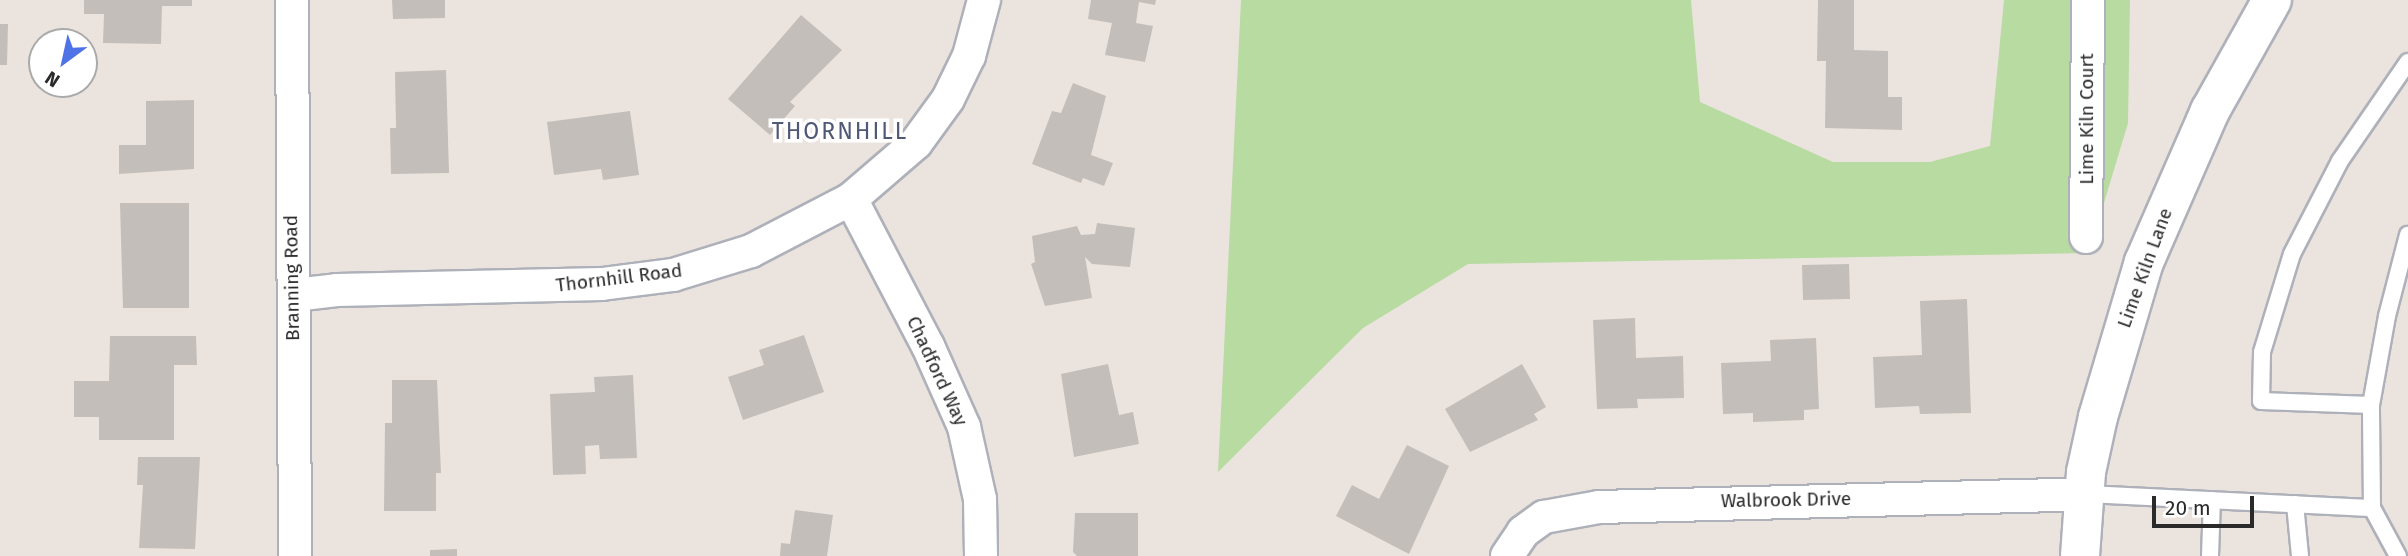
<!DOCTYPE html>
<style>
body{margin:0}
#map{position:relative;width:2408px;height:556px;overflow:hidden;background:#ebe4de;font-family:"Fira Sans",sans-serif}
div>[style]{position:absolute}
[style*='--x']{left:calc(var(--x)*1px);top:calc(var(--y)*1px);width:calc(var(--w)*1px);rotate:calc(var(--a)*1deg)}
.green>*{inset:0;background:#b7dba0}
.building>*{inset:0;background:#c3beba}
.roads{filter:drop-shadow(2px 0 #aeb1b9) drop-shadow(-2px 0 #aeb1b9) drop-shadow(0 2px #aeb1b9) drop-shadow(0 -2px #aeb1b9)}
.service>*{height:16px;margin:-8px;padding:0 8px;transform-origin:8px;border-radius:8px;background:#fff}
.minor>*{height:32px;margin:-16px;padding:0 16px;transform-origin:16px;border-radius:16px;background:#fff}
.secondary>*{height:38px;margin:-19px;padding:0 19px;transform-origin:19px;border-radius:19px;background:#fff}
span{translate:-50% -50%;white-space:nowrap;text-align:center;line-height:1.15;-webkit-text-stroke:7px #fff;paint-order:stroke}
.street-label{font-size:19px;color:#2a2a2a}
.quarter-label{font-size:23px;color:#4f5876;letter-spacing:2px}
.north{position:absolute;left:28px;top:28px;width:70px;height:70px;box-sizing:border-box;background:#fff;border:2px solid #aaa;border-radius:50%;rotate:213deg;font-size:19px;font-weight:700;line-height:28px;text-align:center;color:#2a2a2a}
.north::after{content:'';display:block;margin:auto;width:24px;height:32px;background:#4f73e6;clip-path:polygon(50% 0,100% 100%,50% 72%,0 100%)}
.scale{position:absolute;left:2152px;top:496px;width:102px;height:32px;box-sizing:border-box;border:4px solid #2a2a2a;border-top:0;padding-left:9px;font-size:21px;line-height:24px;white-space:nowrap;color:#2a2a2a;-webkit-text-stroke:5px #fff;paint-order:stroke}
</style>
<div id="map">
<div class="green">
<i style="clip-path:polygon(1241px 0,1691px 0,1700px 102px,1833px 162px,1930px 162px,1990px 146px,2004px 0,2130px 0,2128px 123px,2089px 253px,1468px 264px,1363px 328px,1218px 472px)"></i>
</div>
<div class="building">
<i style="clip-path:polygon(84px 0,192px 0,192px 6px,162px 6px,161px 44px,103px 43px,104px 14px,84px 14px)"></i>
<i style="clip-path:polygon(392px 0,445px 0,445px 18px,393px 19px)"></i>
<i style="clip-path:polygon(1091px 0,1156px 0,1155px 5px,1139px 2px,1136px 23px,1153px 26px,1145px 62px,1105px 55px,1112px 23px,1088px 19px)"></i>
<i style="clip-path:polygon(1818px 0,1854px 0,1854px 50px,1888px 51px,1888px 97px,1902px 97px,1902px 130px,1825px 128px,1826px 61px,1817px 61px)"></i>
<i style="clip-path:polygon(801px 15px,842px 50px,790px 102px,795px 106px,770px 135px,728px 99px)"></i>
<i style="clip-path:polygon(0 24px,8px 24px,7px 65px,0 65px)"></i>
<i style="clip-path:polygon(446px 70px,449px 173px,391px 174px,390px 128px,396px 128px,395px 72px)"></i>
<i style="clip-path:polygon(1073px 83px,1106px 96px,1091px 155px,1113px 163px,1104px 186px,1083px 178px,1081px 183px,1032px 164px,1052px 111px,1061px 113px)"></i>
<i style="clip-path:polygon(194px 100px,194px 169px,119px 174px,119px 145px,146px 145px,146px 101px)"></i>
<i style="clip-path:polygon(630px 111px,639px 175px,603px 180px,601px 169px,554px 175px,547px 122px)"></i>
<i style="clip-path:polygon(120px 203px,189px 203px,189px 308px,123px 308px)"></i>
<i style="clip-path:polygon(1097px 223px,1135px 228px,1130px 267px,1092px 264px,1085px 257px,1092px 298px,1045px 306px,1031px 264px,1035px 262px,1032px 236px,1077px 226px,1081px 235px,1095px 234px)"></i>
<i style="clip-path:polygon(1849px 264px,1850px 299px,1803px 300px,1802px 265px)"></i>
<i style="clip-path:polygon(1967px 299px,1971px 413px,1920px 414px,1919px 406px,1875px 408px,1873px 357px,1922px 355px,1920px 301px)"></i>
<i style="clip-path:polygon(1635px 318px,1636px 358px,1683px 356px,1684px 398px,1637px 399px,1638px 408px,1597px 409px,1593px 320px)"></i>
<i style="clip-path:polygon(804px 335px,824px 392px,743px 420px,728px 377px,764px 365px,759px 350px)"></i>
<i style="clip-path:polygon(110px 336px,196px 336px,197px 365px,174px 365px,174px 440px,99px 440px,99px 417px,74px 417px,74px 381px,109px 381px)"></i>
<i style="clip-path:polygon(1816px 338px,1819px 409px,1804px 410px,1804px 420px,1753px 422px,1753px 413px,1723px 414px,1721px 363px,1771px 361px,1770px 340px)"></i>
<i style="clip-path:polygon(1108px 364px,1119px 415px,1133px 412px,1139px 444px,1074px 457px,1061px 374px)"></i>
<i style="clip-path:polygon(1522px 364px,1546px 407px,1534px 414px,1538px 420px,1470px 452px,1445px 409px)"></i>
<i style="clip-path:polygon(633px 375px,637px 458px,600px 459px,599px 445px,585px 446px,586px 474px,553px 475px,550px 394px,595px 392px,594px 377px)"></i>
<i style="clip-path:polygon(392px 380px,437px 380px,441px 473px,436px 473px,436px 511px,384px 511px,385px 423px,392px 423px)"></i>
<i style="clip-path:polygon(1407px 445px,1449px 466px,1409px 554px,1336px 516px,1352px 485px,1379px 499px)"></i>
<i style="clip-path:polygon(138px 457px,200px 457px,195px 549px,139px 548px,143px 485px,137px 485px)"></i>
<i style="clip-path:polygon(795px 510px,833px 515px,827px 556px,780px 556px,781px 543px,790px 544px)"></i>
<i style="clip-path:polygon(1075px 513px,1138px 513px,1138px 556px,1077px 556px,1073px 552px)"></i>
<i style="clip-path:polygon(457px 549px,457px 556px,430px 556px,430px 550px)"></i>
</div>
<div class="roads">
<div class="service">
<i style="--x:2371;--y:405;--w:110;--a:-177.9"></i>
<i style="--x:2261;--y:401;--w:49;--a:-88.8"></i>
<i style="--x:2262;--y:352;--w:102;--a:-73"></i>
<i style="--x:2292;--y:254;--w:105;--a:-62.7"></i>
<i style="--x:2340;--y:161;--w:120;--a:-55.5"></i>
<i style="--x:2085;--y:494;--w:287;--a:2.8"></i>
<i style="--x:2295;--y:504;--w:52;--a:84.5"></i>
<i style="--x:2210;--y:556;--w:56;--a:-88"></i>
<i style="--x:2398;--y:556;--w:55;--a:-118.4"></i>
<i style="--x:2372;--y:508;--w:103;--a:-90.6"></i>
<i style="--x:2371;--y:405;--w:90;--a:-79.8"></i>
<i style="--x:2387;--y:316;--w:84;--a:-75.5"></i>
</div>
<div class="minor">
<i style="--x:292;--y:0;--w:556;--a:89.69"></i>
<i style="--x:851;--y:199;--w:166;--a:62.4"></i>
<i style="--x:928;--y:346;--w:89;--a:66"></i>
<i style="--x:964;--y:427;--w:74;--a:77.5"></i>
<i style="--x:980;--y:499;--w:57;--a:89"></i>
<i style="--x:2086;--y:237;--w:237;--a:-89.5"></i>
<i style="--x:294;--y:295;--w:43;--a:-6.6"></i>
<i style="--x:337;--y:290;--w:265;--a:-1.3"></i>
<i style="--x:602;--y:284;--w:72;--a:-7.2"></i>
<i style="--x:673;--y:275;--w:82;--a:-17.1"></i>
<i style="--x:751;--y:251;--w:113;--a:-27.5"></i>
<i style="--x:851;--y:199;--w:86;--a:-40.7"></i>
<i style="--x:916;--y:143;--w:54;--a:-54"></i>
<i style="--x:948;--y:99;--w:48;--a:-64"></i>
<i style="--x:969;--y:56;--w:58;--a:-75"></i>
<i style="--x:1507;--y:556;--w:29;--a:-56"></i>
<i style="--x:1523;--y:532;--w:26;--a:-36"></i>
<i style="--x:1544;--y:517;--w:56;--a:-10.3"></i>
<i style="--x:1599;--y:507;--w:486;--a:-1.5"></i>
</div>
<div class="secondary">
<i style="--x:2080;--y:556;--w:84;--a:-85.9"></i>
<i style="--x:2086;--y:472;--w:56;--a:-77.7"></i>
<i style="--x:2098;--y:417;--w:162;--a:-73.5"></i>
<i style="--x:2144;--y:262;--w:165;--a:-66.4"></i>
<i style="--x:2210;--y:111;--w:127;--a:-60.8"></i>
</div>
</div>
<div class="street-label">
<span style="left:2087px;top:119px;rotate:-90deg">Lime Kiln Court</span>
<span style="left:2145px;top:268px;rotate:-70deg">Lime Kiln Lane</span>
<span style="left:292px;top:278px;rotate:-91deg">Branning Road</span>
<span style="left:619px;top:278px;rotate:-7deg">Thornhill Road</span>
<span style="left:937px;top:371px;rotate:65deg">Chadford Way</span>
<span style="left:1786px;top:500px;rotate:-1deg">Walbrook Drive</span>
</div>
<div class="quarter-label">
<span style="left:840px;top:131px">THORNHILL</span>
</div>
<div class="north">N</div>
<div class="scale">20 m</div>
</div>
